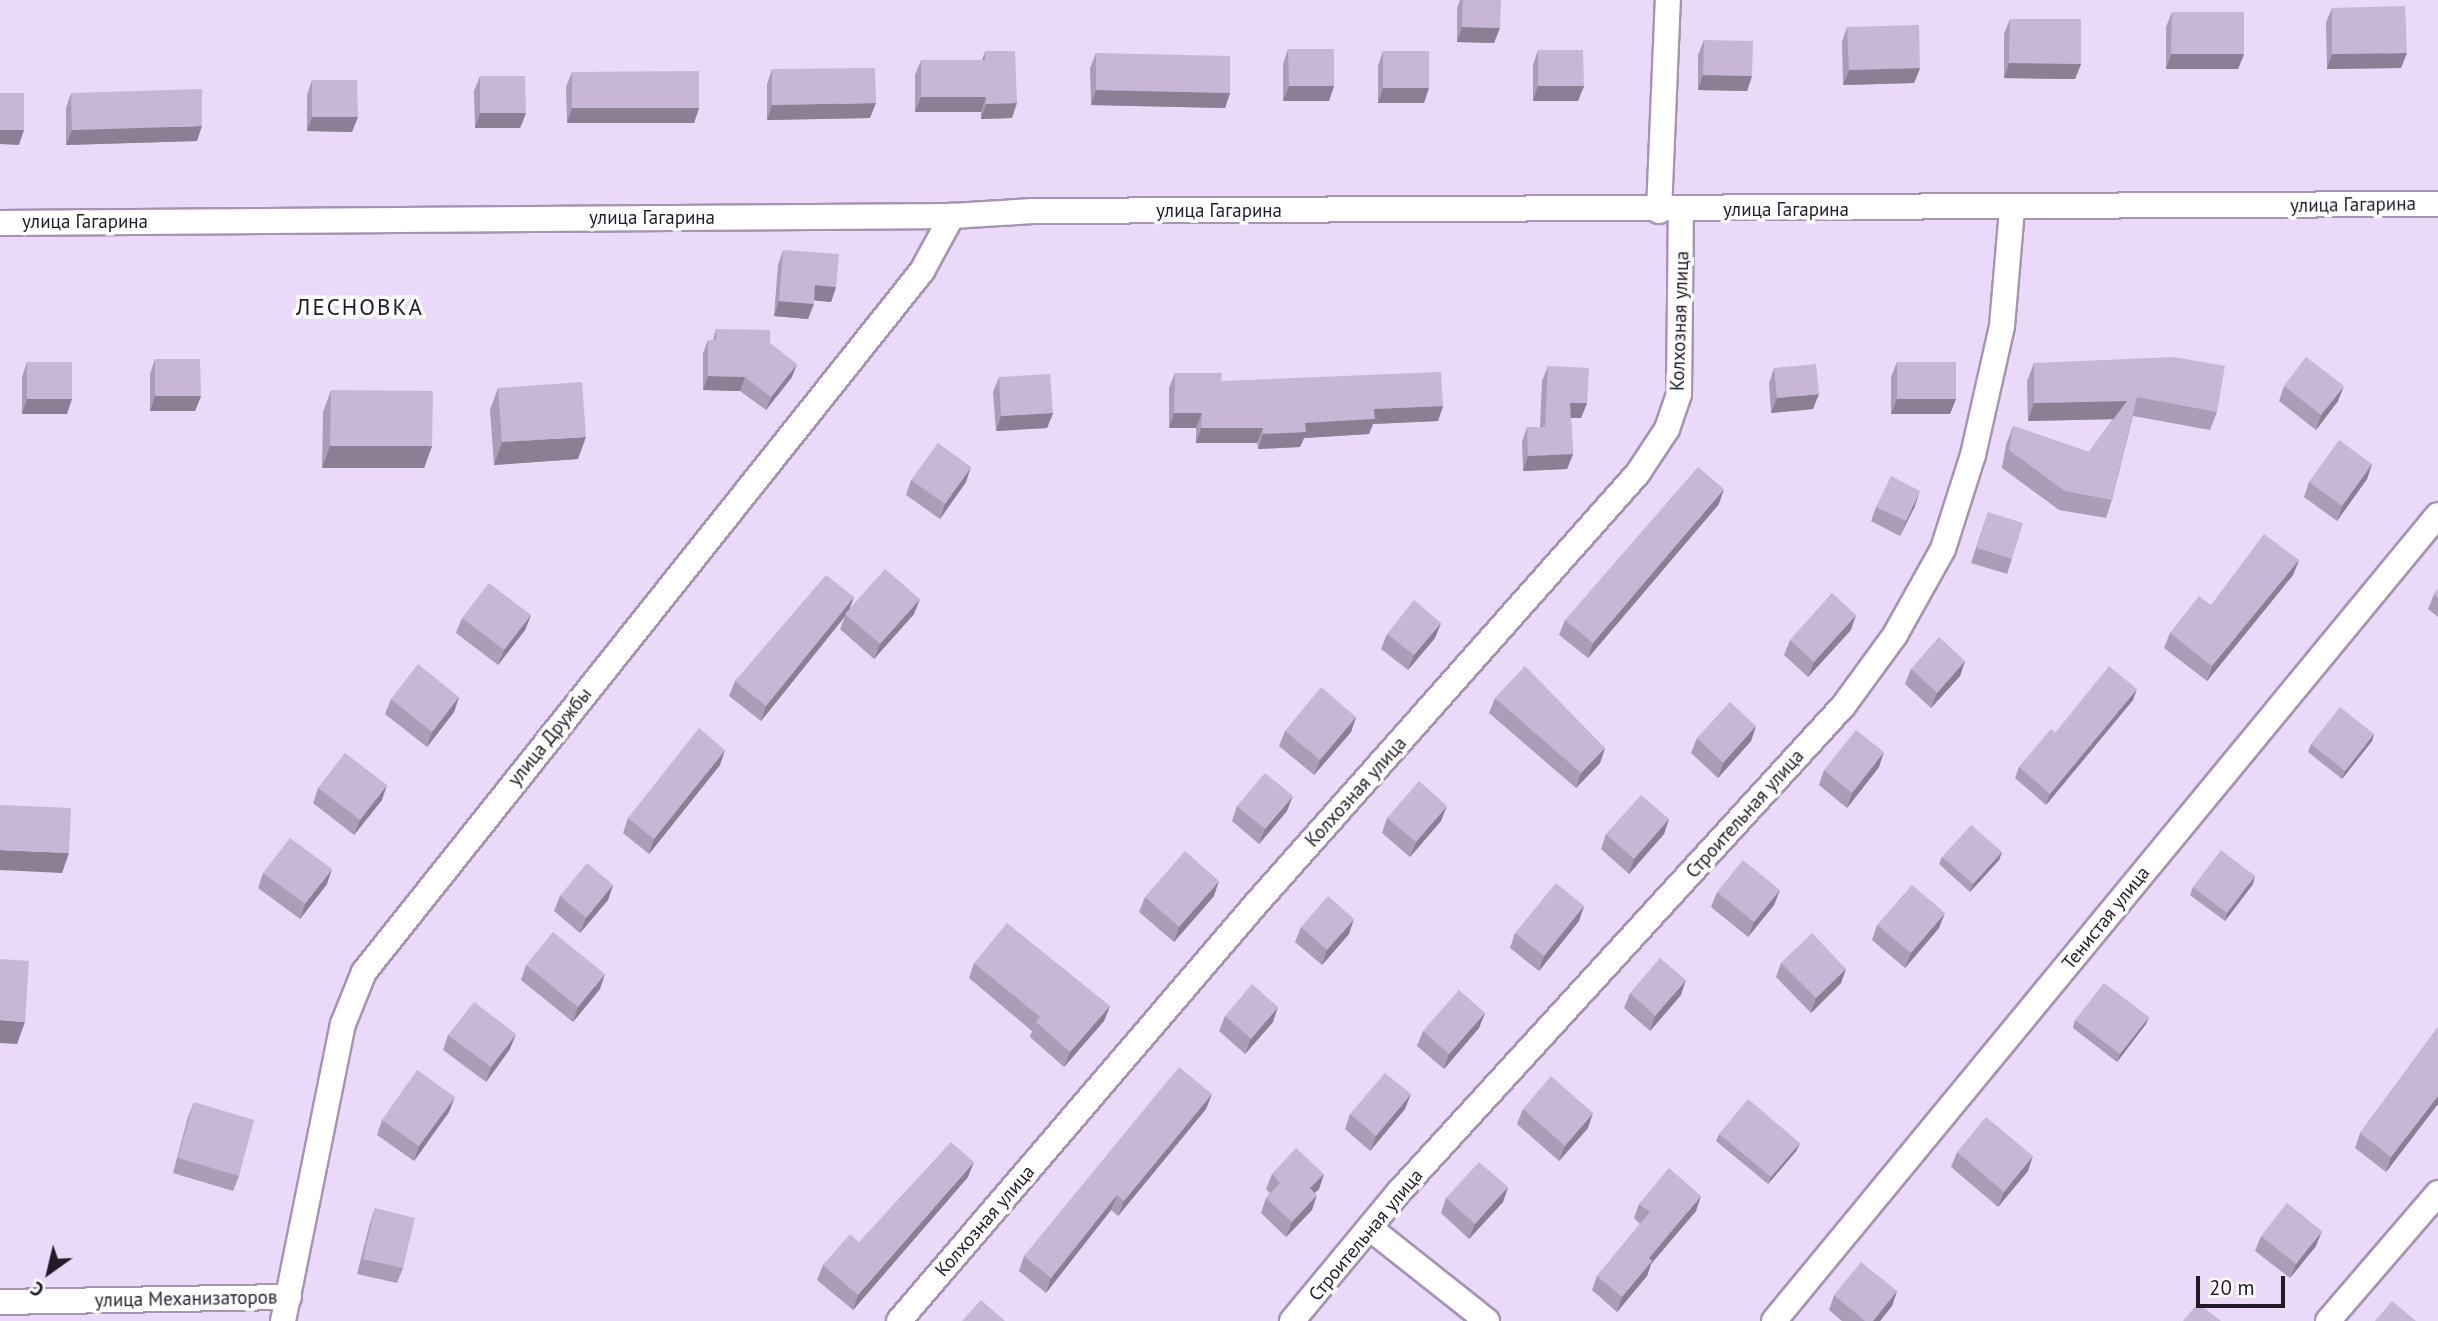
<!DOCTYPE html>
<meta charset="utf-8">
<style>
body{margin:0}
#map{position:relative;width:2438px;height:1321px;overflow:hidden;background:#ead9f9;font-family:"PT Sans",sans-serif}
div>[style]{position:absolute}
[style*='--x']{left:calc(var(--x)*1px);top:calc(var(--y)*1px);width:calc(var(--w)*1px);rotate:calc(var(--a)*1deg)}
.roads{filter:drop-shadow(2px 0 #a594b2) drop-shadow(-2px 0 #a594b2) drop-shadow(0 2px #a594b2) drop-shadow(0 -2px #a594b2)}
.street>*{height:24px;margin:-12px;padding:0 12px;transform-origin:12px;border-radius:12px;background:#fff}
.wall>*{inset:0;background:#ab9db7}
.shaded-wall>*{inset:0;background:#8b7f95}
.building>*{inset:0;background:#c7b6d5}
span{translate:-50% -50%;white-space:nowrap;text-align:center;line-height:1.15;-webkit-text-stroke:7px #fff;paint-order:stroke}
.street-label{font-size:19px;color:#221b27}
.quarter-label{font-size:23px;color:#221b27;letter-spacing:2px}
.north{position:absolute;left:14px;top:1237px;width:70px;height:70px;-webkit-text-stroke:5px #fff;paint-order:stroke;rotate:214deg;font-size:19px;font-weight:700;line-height:28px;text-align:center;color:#221b27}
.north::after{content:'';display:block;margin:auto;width:24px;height:32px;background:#221b27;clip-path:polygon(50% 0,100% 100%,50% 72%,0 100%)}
.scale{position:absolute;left:2196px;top:1276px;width:89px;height:32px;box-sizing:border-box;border:4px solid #221b27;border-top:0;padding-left:9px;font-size:21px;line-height:24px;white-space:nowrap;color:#221b27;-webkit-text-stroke:5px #fff;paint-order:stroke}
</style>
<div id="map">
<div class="roads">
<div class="street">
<i style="--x:1659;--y:211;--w:211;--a:-87.6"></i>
<i style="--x:0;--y:223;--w:952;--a:-0.42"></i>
<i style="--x:952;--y:216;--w:81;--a:-3.5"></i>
<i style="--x:1033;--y:211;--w:1405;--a:-0.29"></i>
<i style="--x:1371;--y:1229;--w:148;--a:38.4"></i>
<i style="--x:0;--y:1302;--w:289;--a:-1"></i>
<i style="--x:283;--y:1321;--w:303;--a:-78.6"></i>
<i style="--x:343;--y:1024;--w:56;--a:-68"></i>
<i style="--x:364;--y:972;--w:896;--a:-51.48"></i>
<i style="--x:922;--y:271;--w:63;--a:-61.4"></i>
<i style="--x:899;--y:1321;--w:548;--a:-49.44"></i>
<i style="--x:1255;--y:905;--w:577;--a:-48.44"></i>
<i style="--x:1638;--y:473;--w:53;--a:-56.6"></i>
<i style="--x:1667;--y:429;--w:37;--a:-71"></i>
<i style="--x:1679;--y:394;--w:184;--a:-89.4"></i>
<i style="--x:1292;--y:1321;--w:166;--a:-50.4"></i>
<i style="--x:1398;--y:1193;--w:661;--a:-47.57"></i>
<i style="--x:1844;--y:705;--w:87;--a:-53.9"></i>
<i style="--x:1895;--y:635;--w:98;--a:-60.8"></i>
<i style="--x:1943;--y:549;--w:99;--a:-72.3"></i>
<i style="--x:1973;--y:455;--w:132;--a:-77.3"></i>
<i style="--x:2002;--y:326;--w:117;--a:-85.1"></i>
<i style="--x:1774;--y:1321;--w:1044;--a:-50.52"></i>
<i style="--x:2328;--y:1321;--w:169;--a:-49.3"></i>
</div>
</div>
<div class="wall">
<i style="clip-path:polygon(1460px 0,1501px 0,1494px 43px,1457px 42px,1457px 8px)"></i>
<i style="clip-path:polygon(2332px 8px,2401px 68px,2327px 69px,2326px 22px)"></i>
<i style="clip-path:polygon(2172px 12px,2244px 54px,2238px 69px,2166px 69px,2166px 27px)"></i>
<i style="clip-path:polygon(2010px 19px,2081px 64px,2075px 79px,2004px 78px,2004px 34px)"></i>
<i style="clip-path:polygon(1847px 27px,1920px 68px,1914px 83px,1843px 85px,1842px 42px)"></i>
<i style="clip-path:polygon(1704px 40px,1752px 76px,1747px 91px,1698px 90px,1698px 55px)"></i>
<i style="clip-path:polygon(1288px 49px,1334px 86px,1329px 101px,1283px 101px,1283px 64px)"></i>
<i style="clip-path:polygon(1538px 50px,1584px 86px,1578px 101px,1533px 101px,1533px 65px)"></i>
<i style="clip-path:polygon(985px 51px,1012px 118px,981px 119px,981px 112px,915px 112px,915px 75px,921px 60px,982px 60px)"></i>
<i style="clip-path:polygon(1383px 51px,1424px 103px,1378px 103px,1378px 66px)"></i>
<i style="clip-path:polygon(1096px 53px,1230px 93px,1225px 108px,1091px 105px,1090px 68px)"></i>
<i style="clip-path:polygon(772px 69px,870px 118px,767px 120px,767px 84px)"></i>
<i style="clip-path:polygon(572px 72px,699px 108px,694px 123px,567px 123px,566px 87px)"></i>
<i style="clip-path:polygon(480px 76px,526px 113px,520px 128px,475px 128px,474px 91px)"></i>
<i style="clip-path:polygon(312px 80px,352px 132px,307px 131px,307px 95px)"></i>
<i style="clip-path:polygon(71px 93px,197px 141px,66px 145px,66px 108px)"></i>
<i style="clip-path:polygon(783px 250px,836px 287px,831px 302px,814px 300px,808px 319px,774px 316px,778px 265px)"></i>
<i style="clip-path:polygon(716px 329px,770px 343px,792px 377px,766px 410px,740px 391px,703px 390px,703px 353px,708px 340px,713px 340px)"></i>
<i style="clip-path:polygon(155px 359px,201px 396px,195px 411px,150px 411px,150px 374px)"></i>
<i style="clip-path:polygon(27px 362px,67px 414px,22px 414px,22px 377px)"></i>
<i style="clip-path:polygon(1897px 362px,1956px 399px,1950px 414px,1891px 414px,1891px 377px)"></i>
<i style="clip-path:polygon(2034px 363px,2217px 412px,2210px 430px,2133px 416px,2112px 500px,2106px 518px,2059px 510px,2002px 468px,2006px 445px,2013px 426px,2089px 452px,2113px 419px,2028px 421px,2027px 381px)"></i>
<i style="clip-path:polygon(1548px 366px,1587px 403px,1581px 418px,1571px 418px,1573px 454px,1567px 469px,1523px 471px,1522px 442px,1527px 427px,1540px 427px,1542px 381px)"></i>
<i style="clip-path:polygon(1774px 368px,1813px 409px,1771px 413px,1769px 383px)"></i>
<i style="clip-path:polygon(1175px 373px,1221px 381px,1443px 406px,1438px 421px,1373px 424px,1369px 434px,1304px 438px,1300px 447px,1258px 449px,1257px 443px,1196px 443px,1196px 428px,1169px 428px,1169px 388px)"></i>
<i style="clip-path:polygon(999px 377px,1053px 413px,1047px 428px,996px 431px,993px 392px)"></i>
<i style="clip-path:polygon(2284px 386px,2338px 401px,2316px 430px,2279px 401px)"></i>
<i style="clip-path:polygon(498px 388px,578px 459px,494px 465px,490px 410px)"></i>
<i style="clip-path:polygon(331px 390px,432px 446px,424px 468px,322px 468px,323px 412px)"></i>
<i style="clip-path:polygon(2372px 464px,2367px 479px,2337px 521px,2304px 497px,2309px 482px)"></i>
<i style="clip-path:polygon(911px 480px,966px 482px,940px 519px,906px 495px)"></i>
<i style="clip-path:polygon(1719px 504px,1588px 658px,1559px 635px,1565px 620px)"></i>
<i style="clip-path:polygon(1915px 506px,1900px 536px,1871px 521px,1876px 507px)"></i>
<i style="clip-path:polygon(1988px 512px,2012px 559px,2007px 574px,1971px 563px)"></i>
<i style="clip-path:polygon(2299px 560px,2293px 575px,2207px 681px,2164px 648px,2170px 633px,2211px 605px)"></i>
<i style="clip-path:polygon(2438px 589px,2438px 617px,2428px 609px,2434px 594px)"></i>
<i style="clip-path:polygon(854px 597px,849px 611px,914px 614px,874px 659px,840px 629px,845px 617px,761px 721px,729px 696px,735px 681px)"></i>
<i style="clip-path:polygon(531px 615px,525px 630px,498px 665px,456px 633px,462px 618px)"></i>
<i style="clip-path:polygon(1441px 623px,1435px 638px,1408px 670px,1381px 649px,1387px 634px)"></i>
<i style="clip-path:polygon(1851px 630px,1808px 677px,1784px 655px,1790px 640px)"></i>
<i style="clip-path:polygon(1965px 661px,1960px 676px,1931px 708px,1905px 684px,1911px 669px)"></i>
<i style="clip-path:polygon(459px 697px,454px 712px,427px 747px,385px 714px,391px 699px)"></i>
<i style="clip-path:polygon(1495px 698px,1605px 748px,1600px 763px,1576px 788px,1489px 713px)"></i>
<i style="clip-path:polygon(2133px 700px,2046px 805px,2015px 778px,2019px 767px,2055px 733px)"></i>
<i style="clip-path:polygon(1356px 717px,1351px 732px,1314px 775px,1279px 746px,1285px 731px)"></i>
<i style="clip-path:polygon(1756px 726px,1751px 741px,1718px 778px,1691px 753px,1697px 738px)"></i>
<i style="clip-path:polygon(2374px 734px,2372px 741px,2342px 779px,2308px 752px,2311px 744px)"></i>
<i style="clip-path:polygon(720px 765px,649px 854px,623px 833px,628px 818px)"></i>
<i style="clip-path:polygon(1879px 767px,1847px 808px,1819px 785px,1824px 770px)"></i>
<i style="clip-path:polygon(318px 788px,382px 800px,354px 835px,313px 803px)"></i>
<i style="clip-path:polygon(1237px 806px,1287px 811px,1259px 844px,1232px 821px)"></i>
<i style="clip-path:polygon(1387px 818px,1441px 821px,1410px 857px,1382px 833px)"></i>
<i style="clip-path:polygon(1669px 819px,1664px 834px,1629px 874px,1601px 849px,1606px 834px)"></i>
<i style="clip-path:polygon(2002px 852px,1999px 860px,1970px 892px,1939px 864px,1942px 857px)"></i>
<i style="clip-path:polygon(263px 873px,327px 884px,300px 919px,258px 888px)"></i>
<i style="clip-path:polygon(2253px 884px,2225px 921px,2190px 895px,2193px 887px)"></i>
<i style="clip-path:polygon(613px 885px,608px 900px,580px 933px,554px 911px,560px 896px)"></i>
<i style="clip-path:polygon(1780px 890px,1774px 905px,1748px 937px,1711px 907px,1717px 892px)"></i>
<i style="clip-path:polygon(1214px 896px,1174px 942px,1139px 912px,1145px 897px)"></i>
<i style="clip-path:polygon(1584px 906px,1579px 921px,1539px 971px,1510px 948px,1515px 933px)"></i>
<i style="clip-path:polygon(1877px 925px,1939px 928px,1905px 968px,1872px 940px)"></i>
<i style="clip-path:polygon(1301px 927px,1349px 934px,1322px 965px,1295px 942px)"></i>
<i style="clip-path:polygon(974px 963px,1110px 1006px,1104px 1021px,1064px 1067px,1030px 1037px,1032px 1031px,969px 978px)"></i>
<i style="clip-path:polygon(1781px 963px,1846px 969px,1841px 983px,1811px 1013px,1776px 977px)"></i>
<i style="clip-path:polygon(526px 965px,600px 989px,573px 1022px,521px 980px)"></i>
<i style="clip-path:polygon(1630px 993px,1681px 995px,1650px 1031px,1624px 1008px)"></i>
<i style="clip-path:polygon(1485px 1013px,1479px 1028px,1444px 1069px,1417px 1046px,1423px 1031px)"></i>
<i style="clip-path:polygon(1225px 1016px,1273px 1022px,1245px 1054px,1219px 1031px)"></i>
<i style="clip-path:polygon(2075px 1020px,2146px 1024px,2117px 1062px,2073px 1028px)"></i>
<i style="clip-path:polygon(2438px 1027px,2438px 1104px,2386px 1172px,2355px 1148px,2360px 1133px)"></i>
<i style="clip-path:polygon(448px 1035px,510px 1049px,486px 1082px,443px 1050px)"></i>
<i style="clip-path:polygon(1212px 1094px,1206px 1109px,1118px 1216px,1111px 1210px,1046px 1293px,1019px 1271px,1024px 1256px)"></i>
<i style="clip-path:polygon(194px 1102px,239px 1176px,233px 1191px,173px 1173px,188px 1117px)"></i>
<i style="clip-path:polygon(1405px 1109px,1370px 1151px,1345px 1129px,1350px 1114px)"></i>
<i style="clip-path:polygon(1523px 1109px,1588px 1128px,1559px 1161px,1517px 1124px)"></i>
<i style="clip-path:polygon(449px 1112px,414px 1161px,377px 1135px,382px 1120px)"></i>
<i style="clip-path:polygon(1719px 1134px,1797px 1150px,1768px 1184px,1716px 1141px)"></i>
<i style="clip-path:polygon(1957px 1152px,2028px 1171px,1998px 1207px,1951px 1167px)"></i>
<i style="clip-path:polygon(1272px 1174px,1324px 1174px,1319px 1189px,1315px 1193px,1312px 1210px,1286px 1237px,1261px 1213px,1266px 1198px,1270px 1193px,1266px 1189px)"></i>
<i style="clip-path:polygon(968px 1177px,853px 1310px,817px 1280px,823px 1265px,859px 1242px)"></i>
<i style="clip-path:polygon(1508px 1187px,1503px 1202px,1469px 1239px,1441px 1213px,1446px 1198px)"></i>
<i style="clip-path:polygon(1639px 1204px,1696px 1211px,1651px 1264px,1647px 1276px,1617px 1312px,1592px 1290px,1597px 1276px,1640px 1224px,1634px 1218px)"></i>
<i style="clip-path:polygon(375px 1208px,403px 1268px,397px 1283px,357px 1274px,370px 1223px)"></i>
<i style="clip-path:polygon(2261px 1236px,2316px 1246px,2290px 1278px,2255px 1251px)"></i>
<i style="clip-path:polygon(1897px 1291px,1892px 1306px,1880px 1321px,1842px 1321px,1829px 1310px,1834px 1295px)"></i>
</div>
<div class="shaded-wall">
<i style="clip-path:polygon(1462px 27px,1500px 28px,1494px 43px,1457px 42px)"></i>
<i style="clip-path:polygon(2407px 53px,2401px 68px,2327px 69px,2332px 54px)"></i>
<i style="clip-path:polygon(2171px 54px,2244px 54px,2238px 69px,2166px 69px)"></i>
<i style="clip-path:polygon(2009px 63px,2081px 64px,2075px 79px,2004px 78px)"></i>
<i style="clip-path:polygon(1920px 68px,1914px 83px,1843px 85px,1849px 70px)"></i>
<i style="clip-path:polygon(1703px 75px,1752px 76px,1747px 91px,1698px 90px)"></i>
<i style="clip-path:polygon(1289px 86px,1334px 86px,1329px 101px,1283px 101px)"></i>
<i style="clip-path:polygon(1538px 86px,1584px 86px,1578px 101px,1533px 101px)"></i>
<i style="clip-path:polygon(1383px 88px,1429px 88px,1424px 103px,1378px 103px)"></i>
<i style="clip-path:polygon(1096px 90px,1230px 93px,1225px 108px,1091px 105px)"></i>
<i style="clip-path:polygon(921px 97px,986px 97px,981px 112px,915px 112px)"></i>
<i style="clip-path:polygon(876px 103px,870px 118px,767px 120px,772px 105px)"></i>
<i style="clip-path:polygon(1017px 103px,1012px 118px,981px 119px,986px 104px)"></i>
<i style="clip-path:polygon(572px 108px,699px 108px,694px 123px,567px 123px)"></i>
<i style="clip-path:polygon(480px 113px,526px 113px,520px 128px,475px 128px)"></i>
<i style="clip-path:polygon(312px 117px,358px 117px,352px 132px,307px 131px)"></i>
<i style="clip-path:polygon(202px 126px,197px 141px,66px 145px,72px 130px)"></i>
<i style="clip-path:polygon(0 130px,24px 130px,19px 145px,0 144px)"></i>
<i style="clip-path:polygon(815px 285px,836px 287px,831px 302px,810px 300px)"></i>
<i style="clip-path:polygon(779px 301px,814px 304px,808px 319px,774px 316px)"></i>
<i style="clip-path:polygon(797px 364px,792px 377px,766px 410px,771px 397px)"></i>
<i style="clip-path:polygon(708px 376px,745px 377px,740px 391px,703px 390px)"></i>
<i style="clip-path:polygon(2344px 386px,2338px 401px,2316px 430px,2321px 415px)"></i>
<i style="clip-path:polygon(1819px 394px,1813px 409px,1771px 413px,1777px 398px)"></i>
<i style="clip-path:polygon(155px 396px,201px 396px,195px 411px,150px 411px)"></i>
<i style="clip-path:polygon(27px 399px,72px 399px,67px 414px,22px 414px)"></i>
<i style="clip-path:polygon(1897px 399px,1956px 399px,1950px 414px,1891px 414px)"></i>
<i style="clip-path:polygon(2127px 401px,2120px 419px,2028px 421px,2034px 403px)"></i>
<i style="clip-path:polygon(1570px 403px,1587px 403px,1581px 418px,1565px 418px)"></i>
<i style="clip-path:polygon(1443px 406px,1438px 421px,1373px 424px,1369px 434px,1304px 438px,1300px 447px,1258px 449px,1263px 434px,1305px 423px,1374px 409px)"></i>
<i style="clip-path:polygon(1053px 413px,1047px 428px,996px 431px,1001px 416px)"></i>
<i style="clip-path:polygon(1174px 413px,1202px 413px,1196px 428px,1169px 428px)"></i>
<i style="clip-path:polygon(1201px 428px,1263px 428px,1257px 443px,1196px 443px)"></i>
<i style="clip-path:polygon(586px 437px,578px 459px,494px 465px,502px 442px)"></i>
<i style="clip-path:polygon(330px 446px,432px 446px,424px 468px,322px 468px)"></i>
<i style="clip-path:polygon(1573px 454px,1567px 469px,1523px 471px,1528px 456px)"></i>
<i style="clip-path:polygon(2372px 464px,2367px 479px,2337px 521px,2342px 506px)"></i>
<i style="clip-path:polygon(971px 467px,966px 482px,940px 519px,945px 504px)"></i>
<i style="clip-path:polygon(1724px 489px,1719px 504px,1588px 658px,1593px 643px)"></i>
<i style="clip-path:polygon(1920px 491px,1915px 506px,1900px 536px,1906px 521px)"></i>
<i style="clip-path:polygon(2299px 560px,2293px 575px,2207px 681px,2212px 666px)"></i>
<i style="clip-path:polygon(854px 597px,848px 612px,761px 721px,766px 706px)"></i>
<i style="clip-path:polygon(920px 599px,914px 614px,874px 659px,880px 644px)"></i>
<i style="clip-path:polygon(531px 615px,525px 630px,498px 665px,504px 650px)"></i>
<i style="clip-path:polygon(1856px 615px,1851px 630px,1808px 677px,1814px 662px)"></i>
<i style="clip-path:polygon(1441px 623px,1435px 638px,1408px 670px,1414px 655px)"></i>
<i style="clip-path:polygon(1965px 661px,1960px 676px,1931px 708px,1937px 693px)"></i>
<i style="clip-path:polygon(2137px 689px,2133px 700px,2046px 805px,2050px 794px)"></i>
<i style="clip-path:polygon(459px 697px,454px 712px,427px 747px,432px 732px)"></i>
<i style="clip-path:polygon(1356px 717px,1351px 732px,1314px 775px,1320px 760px)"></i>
<i style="clip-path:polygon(1756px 726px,1751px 741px,1718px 778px,1723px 763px)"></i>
<i style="clip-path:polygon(2374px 734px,2372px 741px,2342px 779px,2345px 771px)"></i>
<i style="clip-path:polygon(1605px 748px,1600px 763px,1576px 788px,1581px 773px)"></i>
<i style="clip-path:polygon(725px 750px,720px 765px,649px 854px,654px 839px)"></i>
<i style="clip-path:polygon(1884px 752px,1879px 767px,1847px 808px,1852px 793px)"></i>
<i style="clip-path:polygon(387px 785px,382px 800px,354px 835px,360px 820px)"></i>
<i style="clip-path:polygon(1293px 796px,1287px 811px,1259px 844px,1265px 829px)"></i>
<i style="clip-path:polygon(1447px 806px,1441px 821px,1410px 857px,1416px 842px)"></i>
<i style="clip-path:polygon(1669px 819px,1664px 834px,1629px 874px,1634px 859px)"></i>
<i style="clip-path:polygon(0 850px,69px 853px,62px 873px,0 870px)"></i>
<i style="clip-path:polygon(2002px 852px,1999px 860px,1970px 892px,1973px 884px)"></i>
<i style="clip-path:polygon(332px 869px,327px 884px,300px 919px,305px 904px)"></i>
<i style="clip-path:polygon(2255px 876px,2253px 884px,2225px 921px,2227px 913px)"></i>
<i style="clip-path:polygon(1219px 881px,1214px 896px,1174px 942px,1179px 927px)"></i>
<i style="clip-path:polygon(613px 885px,608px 900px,580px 933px,586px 918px)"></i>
<i style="clip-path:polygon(1780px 890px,1774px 905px,1748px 937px,1754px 922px)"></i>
<i style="clip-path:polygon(1584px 906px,1579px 921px,1539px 971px,1544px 956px)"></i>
<i style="clip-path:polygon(1945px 913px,1939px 928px,1905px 968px,1911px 953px)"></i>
<i style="clip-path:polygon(1354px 919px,1349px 934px,1322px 965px,1327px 950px)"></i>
<i style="clip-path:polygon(1846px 969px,1841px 983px,1811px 1013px,1816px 998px)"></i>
<i style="clip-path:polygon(605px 974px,600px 989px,573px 1022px,578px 1007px)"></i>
<i style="clip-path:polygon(1686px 980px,1681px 995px,1650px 1031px,1655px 1016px)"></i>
<i style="clip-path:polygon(1110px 1006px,1104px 1021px,1064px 1067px,1070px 1052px)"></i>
<i style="clip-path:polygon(1278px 1007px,1273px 1022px,1245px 1054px,1251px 1039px)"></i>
<i style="clip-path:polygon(1485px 1013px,1479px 1028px,1444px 1069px,1449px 1054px)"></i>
<i style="clip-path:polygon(2149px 1017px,2146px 1024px,2117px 1062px,2120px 1054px)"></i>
<i style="clip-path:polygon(0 1020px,25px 1022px,17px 1044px,0 1043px)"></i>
<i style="clip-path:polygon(516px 1034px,510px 1049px,486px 1082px,491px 1067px)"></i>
<i style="clip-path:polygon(1212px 1094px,1206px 1109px,1118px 1216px,1124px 1201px)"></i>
<i style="clip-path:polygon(1411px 1094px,1405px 1109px,1370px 1151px,1376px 1136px)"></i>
<i style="clip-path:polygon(2438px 1096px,2438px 1104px,2386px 1172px,2391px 1157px)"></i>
<i style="clip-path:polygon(455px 1097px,449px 1112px,414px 1161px,419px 1146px)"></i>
<i style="clip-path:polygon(1593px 1113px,1588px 1128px,1559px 1161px,1565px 1146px)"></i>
<i style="clip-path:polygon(1800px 1143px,1797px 1150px,1768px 1184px,1771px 1177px)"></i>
<i style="clip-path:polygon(2033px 1156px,2028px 1171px,1998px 1207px,2004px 1192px)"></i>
<i style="clip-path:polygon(974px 1162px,968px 1177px,853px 1310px,858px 1295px)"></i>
<i style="clip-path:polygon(1324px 1174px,1319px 1189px,1304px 1203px,1310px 1188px)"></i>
<i style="clip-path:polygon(1508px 1187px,1503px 1202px,1469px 1239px,1475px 1224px)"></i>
<i style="clip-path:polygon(1117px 1195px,1111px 1210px,1046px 1293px,1051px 1278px)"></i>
<i style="clip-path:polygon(1317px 1195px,1312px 1210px,1286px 1237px,1292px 1222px)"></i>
<i style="clip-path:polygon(1701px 1196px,1696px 1211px,1651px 1264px,1647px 1276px,1617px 1312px,1622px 1297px,1649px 1258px)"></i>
<i style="clip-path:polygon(2322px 1231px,2316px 1246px,2290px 1278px,2296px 1264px)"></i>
<i style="clip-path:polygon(1897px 1291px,1892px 1306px,1880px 1321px,1873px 1321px)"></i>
</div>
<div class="building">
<i style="clip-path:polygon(1463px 0,1501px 0,1500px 28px,1462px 27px)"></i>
<i style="clip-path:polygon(2405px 6px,2407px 53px,2332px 54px,2332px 8px)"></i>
<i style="clip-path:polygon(2172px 12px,2244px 12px,2244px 54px,2171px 54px)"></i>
<i style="clip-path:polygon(2010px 19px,2081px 19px,2081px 64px,2009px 63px)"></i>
<i style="clip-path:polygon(1919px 25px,1920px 68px,1849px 70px,1847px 27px)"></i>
<i style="clip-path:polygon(1704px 40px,1753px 41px,1752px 76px,1703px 75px)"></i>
<i style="clip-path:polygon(1288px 49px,1334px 49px,1334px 86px,1289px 86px)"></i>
<i style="clip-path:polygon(1538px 50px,1583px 50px,1584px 86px,1538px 86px)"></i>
<i style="clip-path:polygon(985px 51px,1015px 51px,1017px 103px,986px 104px,986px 97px,921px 97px,921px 60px,985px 60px)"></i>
<i style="clip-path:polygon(1383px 51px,1429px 51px,1429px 88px,1383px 88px)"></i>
<i style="clip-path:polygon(1096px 53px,1230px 56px,1230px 93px,1096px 90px)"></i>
<i style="clip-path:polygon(875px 68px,876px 103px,772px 105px,772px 69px)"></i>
<i style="clip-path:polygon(699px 71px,699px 108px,572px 108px,572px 72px)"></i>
<i style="clip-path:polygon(480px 76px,525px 76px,526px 113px,480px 113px)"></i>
<i style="clip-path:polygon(312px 80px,357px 80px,358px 117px,312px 117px)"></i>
<i style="clip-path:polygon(202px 89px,202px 126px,72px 130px,71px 93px)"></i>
<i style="clip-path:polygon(0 93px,24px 93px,24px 130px,0 130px)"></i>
<i style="clip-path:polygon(783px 250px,839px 254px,836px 287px,815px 285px,814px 304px,779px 301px)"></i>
<i style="clip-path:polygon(716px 329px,770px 330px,770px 343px,797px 364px,771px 397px,745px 377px,708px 376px,708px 340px,716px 340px)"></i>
<i style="clip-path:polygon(2174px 357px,2225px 366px,2217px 412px,2137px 397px,2112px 500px,2065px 491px,2009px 450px,2013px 426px,2089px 452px,2127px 401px,2034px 403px,2034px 363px)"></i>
<i style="clip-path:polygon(2306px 357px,2344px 386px,2321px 415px,2284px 386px)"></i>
<i style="clip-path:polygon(155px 359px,200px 359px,201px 396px,155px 396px)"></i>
<i style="clip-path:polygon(27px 362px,72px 362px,72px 399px,27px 399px)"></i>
<i style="clip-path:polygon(1897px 362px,1956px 362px,1956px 399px,1897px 399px)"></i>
<i style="clip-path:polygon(1816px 364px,1819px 394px,1777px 398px,1774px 368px)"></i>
<i style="clip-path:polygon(1548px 366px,1589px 368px,1587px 403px,1570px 403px,1573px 454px,1528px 456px,1527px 427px,1545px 427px)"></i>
<i style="clip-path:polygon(1441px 372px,1443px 406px,1374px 409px,1375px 419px,1305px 423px,1306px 432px,1263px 434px,1263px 428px,1201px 428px,1202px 413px,1174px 413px,1175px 373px,1222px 373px,1221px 381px)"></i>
<i style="clip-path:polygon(1050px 374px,1053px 413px,1001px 416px,999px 377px)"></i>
<i style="clip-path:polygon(582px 382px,586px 437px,502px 442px,498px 388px)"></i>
<i style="clip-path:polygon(331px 390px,433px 391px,432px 446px,330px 446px)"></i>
<i style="clip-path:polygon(2339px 440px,2372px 464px,2342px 506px,2309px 482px)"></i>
<i style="clip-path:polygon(938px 443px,971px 467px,945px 504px,911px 480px)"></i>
<i style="clip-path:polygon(1698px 467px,1724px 489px,1593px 643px,1565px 620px)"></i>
<i style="clip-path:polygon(1891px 476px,1920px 491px,1906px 521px,1876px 507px)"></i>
<i style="clip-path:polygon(1988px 512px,2023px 523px,2012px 559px,1977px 548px)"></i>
<i style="clip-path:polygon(2264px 534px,2299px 560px,2212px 666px,2170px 633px,2199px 596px,2211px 605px)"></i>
<i style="clip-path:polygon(885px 569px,920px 599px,880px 644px,845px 614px)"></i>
<i style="clip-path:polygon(826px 575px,854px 597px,766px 706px,735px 681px)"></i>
<i style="clip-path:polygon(489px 583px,531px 615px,504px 650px,462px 618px)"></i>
<i style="clip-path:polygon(2438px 589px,2438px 598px,2434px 594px)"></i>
<i style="clip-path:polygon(1832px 593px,1856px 615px,1814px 662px,1790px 640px)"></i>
<i style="clip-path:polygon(1414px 600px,1441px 623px,1414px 655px,1387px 634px)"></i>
<i style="clip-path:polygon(1939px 637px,1965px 661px,1937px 693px,1911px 669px)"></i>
<i style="clip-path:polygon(418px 664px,459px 697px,432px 732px,391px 699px)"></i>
<i style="clip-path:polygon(1525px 666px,1605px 748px,1581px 773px,1495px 698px)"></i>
<i style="clip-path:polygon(2109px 666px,2137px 689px,2050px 794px,2019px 767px,2051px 729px,2055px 733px)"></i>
<i style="clip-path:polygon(1321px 687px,1356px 717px,1320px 760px,1285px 731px)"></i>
<i style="clip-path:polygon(1730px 702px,1756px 726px,1723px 763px,1697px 738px)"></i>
<i style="clip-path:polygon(2340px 707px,2374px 734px,2345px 771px,2311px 744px)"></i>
<i style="clip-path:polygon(699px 728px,725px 750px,654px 839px,628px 818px)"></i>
<i style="clip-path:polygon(1856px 730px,1884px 752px,1852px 793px,1824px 770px)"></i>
<i style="clip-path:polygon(345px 753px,387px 785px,360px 820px,318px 788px)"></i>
<i style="clip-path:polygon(1265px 773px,1293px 796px,1265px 829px,1237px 806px)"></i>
<i style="clip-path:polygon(1419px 781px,1447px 806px,1416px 842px,1387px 818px)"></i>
<i style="clip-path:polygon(1641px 795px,1669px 819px,1634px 859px,1606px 834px)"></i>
<i style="clip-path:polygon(0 805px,71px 808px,69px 853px,0 850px)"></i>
<i style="clip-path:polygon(1971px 825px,2002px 852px,1973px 884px,1942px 857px)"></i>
<i style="clip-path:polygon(290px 838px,332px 869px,305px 904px,263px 873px)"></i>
<i style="clip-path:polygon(2221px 850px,2255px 876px,2227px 913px,2193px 887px)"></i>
<i style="clip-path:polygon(1185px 851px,1219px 881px,1179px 927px,1145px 897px)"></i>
<i style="clip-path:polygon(1743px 860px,1780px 890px,1754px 922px,1717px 892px)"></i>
<i style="clip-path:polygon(587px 863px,613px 885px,586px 918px,560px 896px)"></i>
<i style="clip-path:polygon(1556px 883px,1584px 906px,1544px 956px,1515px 933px)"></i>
<i style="clip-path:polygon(1912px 885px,1945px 913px,1911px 953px,1877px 925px)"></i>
<i style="clip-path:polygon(1328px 896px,1354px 919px,1327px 950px,1301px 927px)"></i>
<i style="clip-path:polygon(1007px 923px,1110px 1006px,1070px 1052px,1036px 1022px,1040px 1017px,974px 963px)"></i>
<i style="clip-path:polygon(553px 932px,605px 974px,578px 1007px,526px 965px)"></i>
<i style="clip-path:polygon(1812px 933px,1846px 969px,1816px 998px,1781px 963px)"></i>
<i style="clip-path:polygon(1660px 958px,1686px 980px,1655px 1016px,1630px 993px)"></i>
<i style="clip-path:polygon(0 959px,29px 961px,25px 1022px,0 1020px)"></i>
<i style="clip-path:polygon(2104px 983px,2149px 1017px,2120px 1054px,2075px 1020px)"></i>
<i style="clip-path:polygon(1252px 984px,1278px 1007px,1251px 1039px,1225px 1016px)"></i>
<i style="clip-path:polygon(1459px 990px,1485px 1013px,1449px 1054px,1423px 1031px)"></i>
<i style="clip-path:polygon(474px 1002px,516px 1034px,491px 1067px,448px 1035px)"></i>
<i style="clip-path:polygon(2438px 1027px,2438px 1096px,2391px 1157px,2360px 1133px)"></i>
<i style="clip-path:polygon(1179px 1067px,1212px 1094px,1124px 1201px,1117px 1195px,1051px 1278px,1024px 1256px)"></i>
<i style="clip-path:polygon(417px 1070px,455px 1097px,419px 1146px,382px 1120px)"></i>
<i style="clip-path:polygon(1385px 1073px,1411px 1094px,1376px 1136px,1350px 1114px)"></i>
<i style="clip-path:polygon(1551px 1076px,1593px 1113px,1565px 1146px,1523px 1109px)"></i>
<i style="clip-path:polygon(1748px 1099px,1800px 1143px,1771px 1177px,1719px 1134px)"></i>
<i style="clip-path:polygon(194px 1102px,254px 1120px,239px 1176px,178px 1158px)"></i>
<i style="clip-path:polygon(1986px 1117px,2033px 1156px,2004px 1192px,1957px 1152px)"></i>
<i style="clip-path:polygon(951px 1142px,974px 1162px,858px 1295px,823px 1265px,850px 1234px,859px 1242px)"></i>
<i style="clip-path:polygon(1296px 1148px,1324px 1174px,1310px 1188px,1317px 1195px,1292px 1222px,1266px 1198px,1280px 1183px,1272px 1174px)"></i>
<i style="clip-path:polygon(1479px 1162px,1508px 1187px,1475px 1224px,1446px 1198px)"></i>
<i style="clip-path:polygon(1669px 1168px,1701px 1196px,1649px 1258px,1652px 1261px,1622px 1297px,1597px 1276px,1650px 1212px,1639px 1204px)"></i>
<i style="clip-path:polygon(2287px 1203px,2322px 1231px,2296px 1264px,2261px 1236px)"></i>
<i style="clip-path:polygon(375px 1208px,415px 1218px,403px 1268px,363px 1259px)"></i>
<i style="clip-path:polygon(1861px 1262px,1897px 1291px,1873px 1321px,1865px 1321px,1834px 1295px)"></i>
<i style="clip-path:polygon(981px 1300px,1005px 1321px,962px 1321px)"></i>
<i style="clip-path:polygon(2392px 1301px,2416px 1321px,2375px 1321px)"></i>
<i style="clip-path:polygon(2198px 1303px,2221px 1321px,2183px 1321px)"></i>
</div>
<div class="street-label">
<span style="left:2353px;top:205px;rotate:-1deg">улица Гагарина</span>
<span style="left:1786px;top:210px">улица Гагарина</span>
<span style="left:1219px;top:211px">улица Гагарина</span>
<span style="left:652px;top:218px">улица Гагарина</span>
<span style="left:85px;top:222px">улица Гагарина</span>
<span style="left:1680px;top:321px;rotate:-88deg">Колхозная улица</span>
<span style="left:550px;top:737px;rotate:-51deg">улица Дружбы</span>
<span style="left:1356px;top:792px;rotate:-48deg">Колхозная улица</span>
<span style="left:1745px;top:814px;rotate:-48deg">Строительная улица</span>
<span style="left:2106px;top:918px;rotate:-51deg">Тенистая улица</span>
<span style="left:985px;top:1221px;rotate:-49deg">Колхозная улица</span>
<span style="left:1366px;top:1235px;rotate:-50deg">Строительная улица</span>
<span style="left:186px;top:1299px;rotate:-1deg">улица Механизаторов</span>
</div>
<div class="quarter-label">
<span style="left:360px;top:307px">ЛЕСНОВКА</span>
</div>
<div class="north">С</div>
<div class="scale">20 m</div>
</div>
